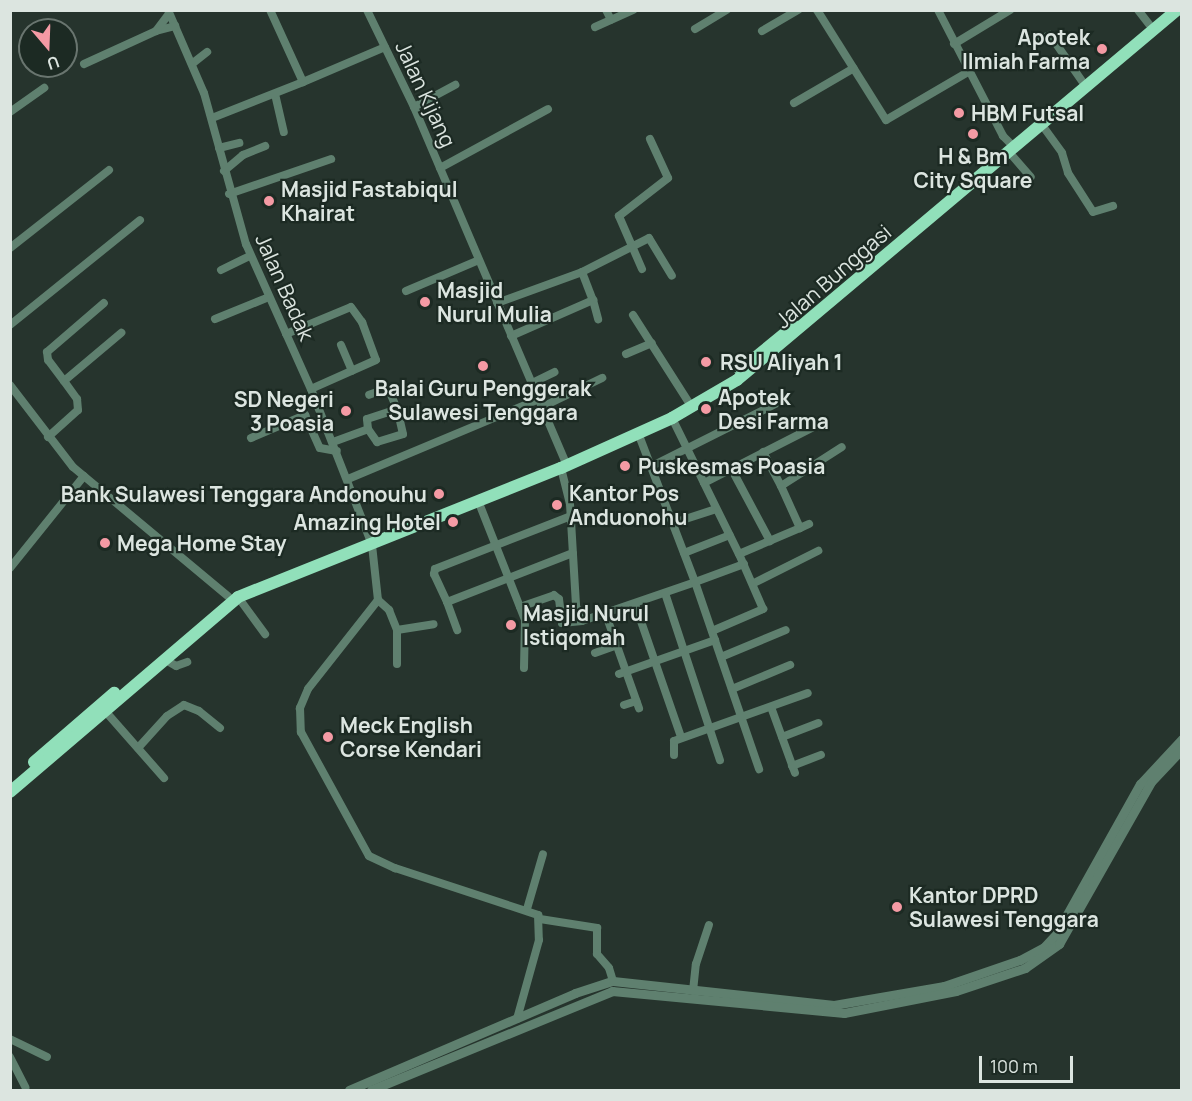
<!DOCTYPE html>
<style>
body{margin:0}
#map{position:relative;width:1192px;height:1101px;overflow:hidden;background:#26342d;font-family:Manrope,sans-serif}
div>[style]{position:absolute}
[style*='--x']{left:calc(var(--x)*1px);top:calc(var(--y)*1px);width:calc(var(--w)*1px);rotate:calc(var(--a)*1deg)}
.minor>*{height:8px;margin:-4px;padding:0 4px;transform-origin:4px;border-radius:4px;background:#5f806f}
.tertiary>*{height:9px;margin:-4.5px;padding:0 4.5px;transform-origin:4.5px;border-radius:4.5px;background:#5f806f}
.trunk>*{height:12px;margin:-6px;padding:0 6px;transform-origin:6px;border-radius:6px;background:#91e0ba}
.dots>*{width:16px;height:16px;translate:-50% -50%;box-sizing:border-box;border:3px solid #1c2a23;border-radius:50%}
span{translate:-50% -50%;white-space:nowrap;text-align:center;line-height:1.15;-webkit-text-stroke:4.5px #1c2a23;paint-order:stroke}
.poi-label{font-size:21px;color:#dce5e0;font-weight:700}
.right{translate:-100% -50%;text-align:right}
.left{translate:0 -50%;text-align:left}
.street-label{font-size:21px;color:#dce5e0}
.frame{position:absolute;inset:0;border:12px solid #dce5e0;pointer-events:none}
.north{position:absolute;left:18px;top:18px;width:60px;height:60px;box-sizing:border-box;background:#1c2a23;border:2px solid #69756f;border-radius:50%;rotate:161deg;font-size:16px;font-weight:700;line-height:24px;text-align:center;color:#dce5e0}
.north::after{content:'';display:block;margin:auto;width:21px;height:27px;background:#f49aa4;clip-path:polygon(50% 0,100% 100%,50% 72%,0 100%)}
.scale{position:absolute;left:979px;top:1056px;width:94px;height:27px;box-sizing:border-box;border:3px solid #dce5e0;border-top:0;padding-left:8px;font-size:18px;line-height:21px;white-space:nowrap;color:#dce5e0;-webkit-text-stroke:4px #1c2a23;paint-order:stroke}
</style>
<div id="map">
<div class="minor">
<i style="--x:168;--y:10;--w:90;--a:66.6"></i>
<i style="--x:204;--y:93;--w:157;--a:74.5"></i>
<i style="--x:246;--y:244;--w:159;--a:65.9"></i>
<i style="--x:311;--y:389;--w:168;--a:68.6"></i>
<i style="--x:372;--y:545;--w:55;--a:83.8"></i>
<i style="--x:378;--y:600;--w:113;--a:128.2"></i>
<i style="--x:308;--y:689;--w:21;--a:113"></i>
<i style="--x:300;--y:708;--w:24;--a:88"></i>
<i style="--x:301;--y:732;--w:141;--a:61.3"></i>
<i style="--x:369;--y:856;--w:29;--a:25"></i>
<i style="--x:395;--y:868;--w:151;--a:18.2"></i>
<i style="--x:538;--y:915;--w:25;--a:88"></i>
<i style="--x:539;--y:940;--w:82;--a:105.6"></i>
<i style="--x:367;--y:10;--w:108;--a:64.1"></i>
<i style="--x:414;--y:107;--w:383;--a:66.9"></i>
<i style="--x:606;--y:10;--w:11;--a:63"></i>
<i style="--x:817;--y:10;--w:130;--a:57.9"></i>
<i style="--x:886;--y:120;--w:95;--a:-30.3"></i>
<i style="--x:938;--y:10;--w:142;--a:62.7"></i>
<i style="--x:1003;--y:136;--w:16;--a:45"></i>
<i style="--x:1138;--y:10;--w:18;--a:52"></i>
<i style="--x:595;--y:27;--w:42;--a:-24.1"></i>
<i style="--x:695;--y:29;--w:37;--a:-31"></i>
<i style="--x:156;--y:31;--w:20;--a:-15"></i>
<i style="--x:762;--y:31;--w:42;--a:-30.3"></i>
<i style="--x:1040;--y:39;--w:11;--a:-22"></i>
<i style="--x:1050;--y:35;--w:56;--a:55.2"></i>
<i style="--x:954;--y:44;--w:66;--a:-31.3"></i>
<i style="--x:193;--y:63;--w:18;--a:-38"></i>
<i style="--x:84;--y:64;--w:79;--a:-24.6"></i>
<i style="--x:156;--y:31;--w:21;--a:-53"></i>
<i style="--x:303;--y:82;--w:89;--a:-23.1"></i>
<i style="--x:275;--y:94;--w:39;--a:77"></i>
<i style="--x:794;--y:103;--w:69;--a:-30.3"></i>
<i style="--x:414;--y:107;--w:47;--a:-28.2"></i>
<i style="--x:10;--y:112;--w:42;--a:-35.2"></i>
<i style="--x:212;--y:118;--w:98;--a:-21.6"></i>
<i style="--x:303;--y:82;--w:79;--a:-114.6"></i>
<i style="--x:1042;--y:125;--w:34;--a:54"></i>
<i style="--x:1062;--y:153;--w:21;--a:73"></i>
<i style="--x:1068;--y:173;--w:46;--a:57.3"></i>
<i style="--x:1093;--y:212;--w:21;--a:-17"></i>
<i style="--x:219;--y:148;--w:21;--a:-14"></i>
<i style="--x:1009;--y:152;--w:33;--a:49"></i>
<i style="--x:440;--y:168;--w:123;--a:-28.6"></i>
<i style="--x:224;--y:171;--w:25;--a:-40"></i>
<i style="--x:243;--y:155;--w:24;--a:-22"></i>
<i style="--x:229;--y:194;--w:108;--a:-18.9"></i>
<i style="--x:10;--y:248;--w:126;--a:-38.2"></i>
<i style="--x:642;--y:269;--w:58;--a:-113.5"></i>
<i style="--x:619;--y:216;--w:62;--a:-37.8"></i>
<i style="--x:668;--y:178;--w:43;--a:-114.8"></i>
<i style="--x:221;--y:270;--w:32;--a:-26"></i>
<i style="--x:582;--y:272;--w:30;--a:69"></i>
<i style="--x:406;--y:291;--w:79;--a:-23"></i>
<i style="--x:497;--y:303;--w:90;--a:-20"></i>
<i style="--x:582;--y:272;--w:75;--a:-26.9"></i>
<i style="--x:649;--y:238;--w:44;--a:58.8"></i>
<i style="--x:633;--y:315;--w:104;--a:57.5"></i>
<i style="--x:215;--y:319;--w:58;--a:-22.2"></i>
<i style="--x:10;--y:325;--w:167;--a:-38.9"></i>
<i style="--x:286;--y:334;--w:70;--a:-22.6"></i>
<i style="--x:351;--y:307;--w:19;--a:54"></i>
<i style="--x:362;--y:322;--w:40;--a:69.8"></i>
<i style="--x:376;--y:360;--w:71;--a:156"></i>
<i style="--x:511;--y:336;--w:90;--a:-23.7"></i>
<i style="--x:593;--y:300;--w:20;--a:75"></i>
<i style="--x:341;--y:345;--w:28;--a:67"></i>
<i style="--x:626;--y:354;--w:28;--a:-23"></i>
<i style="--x:64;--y:381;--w:26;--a:-127"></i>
<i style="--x:48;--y:360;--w:8;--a:-97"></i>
<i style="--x:47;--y:352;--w:75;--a:-40.7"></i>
<i style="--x:532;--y:383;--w:25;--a:-26"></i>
<i style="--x:10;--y:385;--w:103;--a:52.5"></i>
<i style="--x:73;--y:467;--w:202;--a:39.8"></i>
<i style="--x:542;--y:407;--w:67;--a:-25.8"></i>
<i style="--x:672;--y:418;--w:72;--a:63.8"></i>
<i style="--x:704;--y:483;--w:131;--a:-27.1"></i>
<i style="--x:368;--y:429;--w:16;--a:55"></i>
<i style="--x:377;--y:442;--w:27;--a:-17"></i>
<i style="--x:403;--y:434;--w:26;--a:-103"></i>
<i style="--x:48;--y:437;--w:40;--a:-42"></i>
<i style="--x:78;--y:410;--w:11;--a:-95"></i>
<i style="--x:77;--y:399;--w:22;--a:-126"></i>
<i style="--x:64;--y:381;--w:75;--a:-40.1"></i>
<i style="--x:251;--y:438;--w:59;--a:-23.1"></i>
<i style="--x:305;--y:415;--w:36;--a:66"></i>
<i style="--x:320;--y:448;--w:17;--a:10"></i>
<i style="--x:333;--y:442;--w:37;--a:-20"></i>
<i style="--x:368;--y:429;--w:10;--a:-96"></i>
<i style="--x:367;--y:419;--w:32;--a:-18"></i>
<i style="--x:397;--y:409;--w:23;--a:-113"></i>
<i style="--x:388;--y:388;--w:20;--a:160"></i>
<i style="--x:763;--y:452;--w:38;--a:62"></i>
<i style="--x:781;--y:486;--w:72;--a:-32.6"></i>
<i style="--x:652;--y:466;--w:149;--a:-26.7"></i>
<i style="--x:561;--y:468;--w:37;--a:76"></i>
<i style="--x:570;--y:504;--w:102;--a:86.6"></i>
<i style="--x:576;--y:606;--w:16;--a:68"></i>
<i style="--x:582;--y:621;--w:120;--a:-19"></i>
<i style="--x:695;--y:582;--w:160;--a:-110.9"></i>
<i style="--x:731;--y:468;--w:83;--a:61.9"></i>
<i style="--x:348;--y:479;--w:207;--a:-22.7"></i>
<i style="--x:704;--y:483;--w:79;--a:63.8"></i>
<i style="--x:739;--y:554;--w:66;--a:-23.1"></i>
<i style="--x:800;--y:528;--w:46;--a:-114.3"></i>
<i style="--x:479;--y:503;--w:126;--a:68.5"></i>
<i style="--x:525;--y:620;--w:48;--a:91.2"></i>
<i style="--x:571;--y:516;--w:146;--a:158.7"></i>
<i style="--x:435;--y:569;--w:5;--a:101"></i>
<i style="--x:434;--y:574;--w:31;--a:65"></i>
<i style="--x:447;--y:602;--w:135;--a:-21.3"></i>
<i style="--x:673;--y:523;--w:45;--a:-18"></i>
<i style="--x:800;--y:528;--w:10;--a:-24"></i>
<i style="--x:684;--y:553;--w:49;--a:-21.4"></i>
<i style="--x:744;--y:564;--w:52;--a:159.8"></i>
<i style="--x:695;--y:582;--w:198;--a:71.1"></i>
<i style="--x:10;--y:568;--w:118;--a:-51.2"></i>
<i style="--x:754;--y:583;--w:72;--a:-26.6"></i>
<i style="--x:665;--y:593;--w:176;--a:71.8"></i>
<i style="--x:238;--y:597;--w:46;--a:53.9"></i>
<i style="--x:378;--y:600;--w:15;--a:42"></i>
<i style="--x:389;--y:610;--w:22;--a:68"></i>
<i style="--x:397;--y:630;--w:34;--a:90"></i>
<i style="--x:447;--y:602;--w:30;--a:70"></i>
<i style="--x:635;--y:604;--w:141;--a:70.9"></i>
<i style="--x:520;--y:607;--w:36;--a:-19"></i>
<i style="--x:554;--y:595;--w:6;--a:39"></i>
<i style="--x:559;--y:599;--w:24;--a:83"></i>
<i style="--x:562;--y:623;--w:20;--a:-6"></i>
<i style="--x:606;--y:615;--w:99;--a:70.5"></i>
<i style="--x:397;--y:630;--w:37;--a:-9"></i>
<i style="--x:712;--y:631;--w:56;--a:-23.3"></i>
<i style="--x:763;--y:609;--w:60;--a:-113.6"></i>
<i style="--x:595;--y:653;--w:23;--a:-20"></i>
<i style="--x:721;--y:657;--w:70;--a:-22.6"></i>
<i style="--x:164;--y:659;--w:14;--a:30"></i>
<i style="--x:176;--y:666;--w:12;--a:-20"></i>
<i style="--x:619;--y:674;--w:102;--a:-19.5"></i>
<i style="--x:732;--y:689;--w:63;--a:-22.5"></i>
<i style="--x:624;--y:705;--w:13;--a:-18"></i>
<i style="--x:771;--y:707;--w:70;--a:70"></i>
<i style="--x:106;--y:712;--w:88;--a:48.7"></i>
<i style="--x:782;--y:737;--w:39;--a:-21"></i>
<i style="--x:138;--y:748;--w:43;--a:-47.8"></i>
<i style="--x:167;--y:716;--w:20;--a:-33"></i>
<i style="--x:184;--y:705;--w:16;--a:22"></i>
<i style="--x:199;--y:711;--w:27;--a:39"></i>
<i style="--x:674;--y:755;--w:14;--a:-90"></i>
<i style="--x:674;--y:741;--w:142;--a:-19.7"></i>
<i style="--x:792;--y:766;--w:31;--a:-21"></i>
<i style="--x:527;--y:909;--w:57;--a:-73.8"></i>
<i style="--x:540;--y:919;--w:58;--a:9"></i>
<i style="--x:597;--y:928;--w:26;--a:90"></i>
<i style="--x:597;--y:954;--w:18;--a:49"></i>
<i style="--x:609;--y:968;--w:14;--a:73"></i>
<i style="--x:693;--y:991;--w:27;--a:-84"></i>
<i style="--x:696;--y:964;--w:41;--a:-71.6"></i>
<i style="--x:10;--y:1039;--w:41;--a:25.9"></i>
<i style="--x:10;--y:1057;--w:34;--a:63"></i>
</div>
<div class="tertiary">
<i style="--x:349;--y:1090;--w:246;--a:-23.2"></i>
<i style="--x:575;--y:993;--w:40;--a:-18"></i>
<i style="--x:613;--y:981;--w:222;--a:6.2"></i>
<i style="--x:834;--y:1005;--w:112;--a:-9.8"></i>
<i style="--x:944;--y:986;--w:80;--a:-18.9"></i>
<i style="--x:1020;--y:960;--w:27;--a:-28"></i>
<i style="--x:1044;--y:947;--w:18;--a:-47"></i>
<i style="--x:1056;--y:934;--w:172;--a:-60.8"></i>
<i style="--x:1140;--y:784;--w:62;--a:-47"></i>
<i style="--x:371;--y:1090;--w:261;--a:-22.3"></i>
<i style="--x:612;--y:991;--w:233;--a:5.4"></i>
<i style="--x:844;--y:1013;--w:114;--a:-11.1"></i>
<i style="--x:956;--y:991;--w:73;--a:-18.4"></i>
<i style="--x:1025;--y:968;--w:42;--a:-35.2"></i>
<i style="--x:1059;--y:944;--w:186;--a:-60.4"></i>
<i style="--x:1151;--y:782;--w:45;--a:-46.8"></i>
</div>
<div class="trunk">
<i style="--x:740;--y:370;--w:70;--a:-39.2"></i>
<i style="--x:34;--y:762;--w:106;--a:-40.8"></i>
<i style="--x:10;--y:792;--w:300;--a:-40.5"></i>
<i style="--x:238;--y:597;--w:348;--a:-21.8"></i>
<i style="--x:561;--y:468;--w:122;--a:-24.2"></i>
<i style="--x:672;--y:418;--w:75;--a:-30.3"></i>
<i style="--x:737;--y:380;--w:575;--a:-40.06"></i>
</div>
<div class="dots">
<i style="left:1102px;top:49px;background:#f49aa4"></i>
<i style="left:959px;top:113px;background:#f49aa4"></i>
<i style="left:973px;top:134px;background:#f49aa4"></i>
<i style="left:269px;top:201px;background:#f49aa4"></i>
<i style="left:425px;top:302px;background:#f49aa4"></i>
<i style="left:706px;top:362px;background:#f49aa4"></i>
<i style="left:483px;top:366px;background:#f49aa4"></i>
<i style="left:706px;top:409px;background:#f49aa4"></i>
<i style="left:346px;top:411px;background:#f49aa4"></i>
<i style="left:625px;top:466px;background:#f49aa4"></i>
<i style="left:439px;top:494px;background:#f49aa4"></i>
<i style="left:557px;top:505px;background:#f49aa4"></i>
<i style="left:453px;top:522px;background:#f49aa4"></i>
<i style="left:105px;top:543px;background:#f49aa4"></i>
<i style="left:511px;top:625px;background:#f49aa4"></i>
<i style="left:328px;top:737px;background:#f49aa4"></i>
<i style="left:897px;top:907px;background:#f49aa4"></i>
</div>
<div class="poi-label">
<span class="right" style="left:1090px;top:49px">Apotek<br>Ilmiah Farma</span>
<span class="left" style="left:971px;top:113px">HBM Futsal</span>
<span style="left:973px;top:168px">H &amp; Bm<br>City Square</span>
<span class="left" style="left:281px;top:201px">Masjid Fastabiqul<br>Khairat</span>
<span class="left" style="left:437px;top:302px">Masjid<br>Nurul Mulia</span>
<span class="left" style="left:720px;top:362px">RSU Aliyah 1</span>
<span style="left:483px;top:400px">Balai Guru Penggerak<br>Sulawesi Tenggara</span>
<span class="left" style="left:718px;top:409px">Apotek<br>Desi Farma</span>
<span class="right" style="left:334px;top:411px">SD Negeri<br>3 Poasia</span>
<span class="left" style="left:638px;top:466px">Puskesmas Poasia</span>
<span class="left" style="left:569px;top:505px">Kantor Pos<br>Anduonohu</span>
<span class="right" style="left:427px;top:494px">Bank Sulawesi Tenggara Andonouhu</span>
<span class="right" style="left:441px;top:522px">Amazing Hotel</span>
<span class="left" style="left:117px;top:543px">Mega Home Stay</span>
<span class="left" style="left:523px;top:625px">Masjid Nurul<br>Istiqomah</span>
<span class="left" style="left:340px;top:737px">Meck English<br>Corse Kendari</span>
<span class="left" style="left:909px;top:907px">Kantor DPRD<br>Sulawesi Tenggara</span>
</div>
<div class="street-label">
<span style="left:426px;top:94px;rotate:65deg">Jalan Kijang</span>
<span style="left:833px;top:276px;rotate:-41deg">Jalan Bunggasi</span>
<span style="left:285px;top:287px;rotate:66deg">Jalan Badak</span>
</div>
<div class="frame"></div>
<div class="north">U</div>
<div class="scale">100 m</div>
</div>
